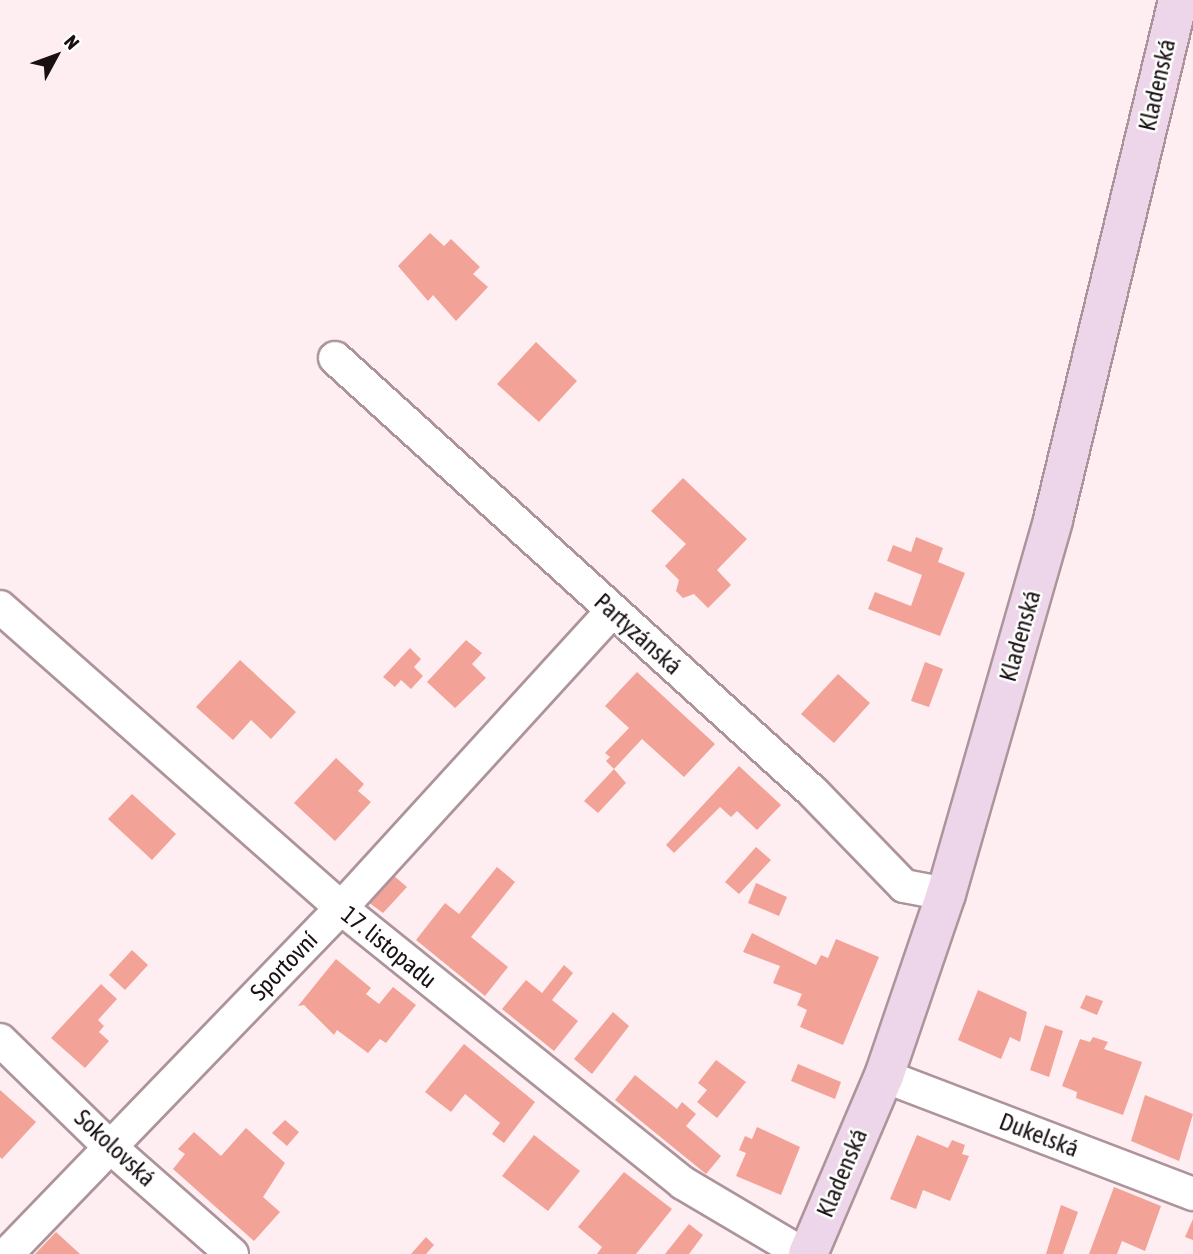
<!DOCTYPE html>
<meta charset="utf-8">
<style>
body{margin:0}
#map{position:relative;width:1193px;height:1254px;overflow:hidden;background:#feeef2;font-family:"Asap Condensed",sans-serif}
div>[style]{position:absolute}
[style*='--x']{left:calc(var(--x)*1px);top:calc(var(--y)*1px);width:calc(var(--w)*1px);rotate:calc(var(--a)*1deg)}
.building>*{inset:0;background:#f2a296}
.roads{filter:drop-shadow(2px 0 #ad949a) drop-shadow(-2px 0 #ad949a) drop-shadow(0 2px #ad949a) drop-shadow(0 -2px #ad949a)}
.street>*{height:32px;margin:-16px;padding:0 16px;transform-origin:16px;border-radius:16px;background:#fff}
.secondary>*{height:38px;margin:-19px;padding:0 19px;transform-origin:19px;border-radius:19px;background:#edd6e9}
span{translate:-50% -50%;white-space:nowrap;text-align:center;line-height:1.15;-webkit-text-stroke:5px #fff;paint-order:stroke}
.street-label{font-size:24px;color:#191012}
.north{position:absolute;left:21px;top:21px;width:70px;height:70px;-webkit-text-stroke:5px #fff;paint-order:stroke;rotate:49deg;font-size:19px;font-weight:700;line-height:28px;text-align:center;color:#191012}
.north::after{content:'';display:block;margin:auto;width:24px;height:32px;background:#191012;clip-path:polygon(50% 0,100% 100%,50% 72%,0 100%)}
</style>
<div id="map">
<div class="building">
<i style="clip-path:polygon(430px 233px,444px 246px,451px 239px,480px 267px,473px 274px,488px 287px,456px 321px,433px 295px,428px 301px,398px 266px)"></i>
<i style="clip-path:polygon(536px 342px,577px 381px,539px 422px,497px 384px)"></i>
<i style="clip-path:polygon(683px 478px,747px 539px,717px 570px,731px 585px,708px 608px,694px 594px,683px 598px,676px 591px,679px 580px,665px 566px,686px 544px,651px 511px)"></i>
<i style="clip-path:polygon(916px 537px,943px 548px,938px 562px,965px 573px,940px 636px,868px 609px,875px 592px,911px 606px,922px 575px,887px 561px,893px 545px,911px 552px)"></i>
<i style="clip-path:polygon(466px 640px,482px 653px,472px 664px,486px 678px,455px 708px,427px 682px)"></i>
<i style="clip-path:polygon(410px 648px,421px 659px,414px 667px,423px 676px,411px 689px,401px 680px,395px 687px,383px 677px)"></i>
<i style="clip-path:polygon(240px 660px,296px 712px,271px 739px,251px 720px,233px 740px,196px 707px)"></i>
<i style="clip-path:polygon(925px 662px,943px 669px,929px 707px,911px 701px)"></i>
<i style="clip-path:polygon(637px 672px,715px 744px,684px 777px,642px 739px,614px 769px,606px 761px,610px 757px,605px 753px,629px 728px,605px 706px)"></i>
<i style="clip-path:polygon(838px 674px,870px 703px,834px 743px,801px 714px)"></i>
<i style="clip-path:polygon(336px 758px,364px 784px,358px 791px,371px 802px,335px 841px,294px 803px)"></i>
<i style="clip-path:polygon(739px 766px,781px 805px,757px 830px,737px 811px,731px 817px,720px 807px,674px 853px,666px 845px)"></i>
<i style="clip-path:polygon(614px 769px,626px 783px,598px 813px,584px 801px)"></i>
<i style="clip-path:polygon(132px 794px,176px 834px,152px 860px,108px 819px)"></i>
<i style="clip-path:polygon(756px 847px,771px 860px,739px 894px,725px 882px)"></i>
<i style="clip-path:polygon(497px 867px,515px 882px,471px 937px,508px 967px,485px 996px,416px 940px,445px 903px,459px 914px)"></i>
<i style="clip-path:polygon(394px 876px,407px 887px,383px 913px,368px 902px)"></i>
<i style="clip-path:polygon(756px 883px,787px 897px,779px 916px,748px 903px)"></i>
<i style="clip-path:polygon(752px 933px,816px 965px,821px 955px,828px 958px,836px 939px,879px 957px,843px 1045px,800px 1027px,807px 1010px,797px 1005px,802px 994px,773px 983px,780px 966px,743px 952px)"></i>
<i style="clip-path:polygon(132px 950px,148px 965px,125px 990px,109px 975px)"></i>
<i style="clip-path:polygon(336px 959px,371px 988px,366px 994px,379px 1004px,393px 987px,416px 1005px,386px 1043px,380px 1039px,368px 1053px,337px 1030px,334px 1035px,304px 1005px,298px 1006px)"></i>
<i style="clip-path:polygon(564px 965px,573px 973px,552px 1000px,578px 1021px,554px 1051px,502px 1009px,526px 980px,542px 993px)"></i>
<i style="clip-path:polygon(101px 984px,117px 999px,98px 1020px,104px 1026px,99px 1032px,109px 1041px,85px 1068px,51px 1038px)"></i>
<i style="clip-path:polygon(978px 990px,1027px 1012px,1020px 1042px,1010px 1037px,1001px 1059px,958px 1040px)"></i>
<i style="clip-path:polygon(1086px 995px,1103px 1001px,1097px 1015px,1080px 1008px)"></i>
<i style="clip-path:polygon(613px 1012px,629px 1026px,592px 1074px,574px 1059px)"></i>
<i style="clip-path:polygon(1045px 1025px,1063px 1031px,1049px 1077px,1030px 1070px)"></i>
<i style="clip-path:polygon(1093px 1037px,1108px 1042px,1104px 1049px,1142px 1062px,1123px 1115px,1076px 1098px,1077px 1092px,1062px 1086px,1080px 1039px,1090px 1042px)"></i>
<i style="clip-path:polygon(464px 1044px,535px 1102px,504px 1143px,492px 1134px,500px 1123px,465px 1094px,451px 1112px,425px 1092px)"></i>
<i style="clip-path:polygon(716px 1060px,746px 1082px,717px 1118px,697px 1102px,707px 1090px,698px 1083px)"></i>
<i style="clip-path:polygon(798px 1064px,841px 1082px,835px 1099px,791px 1081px)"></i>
<i style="clip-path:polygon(635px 1075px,677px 1109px,682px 1102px,696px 1114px,686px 1126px,721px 1156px,706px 1174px,615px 1100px)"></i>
<i style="clip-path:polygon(0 1090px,36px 1122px,2px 1159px,0 1157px)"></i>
<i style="clip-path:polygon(1145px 1095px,1193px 1114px,1179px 1161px,1131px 1141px)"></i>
<i style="clip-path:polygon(285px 1120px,299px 1132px,287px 1146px,272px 1133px)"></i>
<i style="clip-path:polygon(757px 1127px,800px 1147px,781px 1195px,736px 1176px,746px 1153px,739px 1150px,745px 1136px,752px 1139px)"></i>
<i style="clip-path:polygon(246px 1128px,285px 1163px,263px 1197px,280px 1212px,254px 1241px,173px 1169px,185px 1154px,178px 1149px,194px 1132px,221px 1156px)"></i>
<i style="clip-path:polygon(534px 1135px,580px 1171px,548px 1211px,502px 1176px)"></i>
<i style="clip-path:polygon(917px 1135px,948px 1148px,952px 1140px,965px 1145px,962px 1154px,969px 1156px,950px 1201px,923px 1190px,916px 1209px,890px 1199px)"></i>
<i style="clip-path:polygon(624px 1172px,672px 1209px,636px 1254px,597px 1254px,602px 1247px,578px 1227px)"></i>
<i style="clip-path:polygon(1114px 1187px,1161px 1206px,1145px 1251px,1122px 1241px,1117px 1254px,1089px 1254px)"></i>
<i style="clip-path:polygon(1061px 1205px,1078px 1212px,1063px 1254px,1046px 1254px)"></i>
<i style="clip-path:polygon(1193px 1219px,1193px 1240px,1185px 1237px)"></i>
<i style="clip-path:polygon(689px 1224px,703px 1235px,689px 1254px,665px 1254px)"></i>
<i style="clip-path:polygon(56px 1232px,80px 1254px,35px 1254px)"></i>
<i style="clip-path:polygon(426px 1237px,434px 1245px,426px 1254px,411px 1254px)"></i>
</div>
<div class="roads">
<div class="street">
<i style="--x:335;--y:358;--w:646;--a:42.24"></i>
<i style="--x:813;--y:792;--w:131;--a:45.9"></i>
<i style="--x:904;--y:886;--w:43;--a:10.8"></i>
<i style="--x:0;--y:607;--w:455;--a:41.4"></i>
<i style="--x:341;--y:908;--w:439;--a:38.8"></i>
<i style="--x:683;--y:1183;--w:139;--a:30.6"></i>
<i style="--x:0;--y:1040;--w:151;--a:44.2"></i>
<i style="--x:108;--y:1145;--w:165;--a:41.3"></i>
<i style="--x:884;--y:1076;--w:331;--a:20.9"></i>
<i style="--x:7;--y:1254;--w:481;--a:-46"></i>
<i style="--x:341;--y:908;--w:402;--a:-47.6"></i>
</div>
<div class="secondary">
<i style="--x:808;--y:1254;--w:194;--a:-66.9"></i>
<i style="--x:884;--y:1076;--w:192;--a:-71.2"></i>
<i style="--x:946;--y:894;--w:389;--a:-74"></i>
<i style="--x:1053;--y:520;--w:535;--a:-76.48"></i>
</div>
</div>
<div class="street-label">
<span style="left:1157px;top:85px;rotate:-77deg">Kladenská</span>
<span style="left:638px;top:634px;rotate:42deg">Partyzánská</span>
<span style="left:1020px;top:636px;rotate:-74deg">Kladenská</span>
<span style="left:389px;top:947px;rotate:39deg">17. listopadu</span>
<span style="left:284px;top:966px;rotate:-46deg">Sportovní</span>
<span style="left:1039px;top:1135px;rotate:21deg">Dukelská</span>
<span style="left:115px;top:1148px;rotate:43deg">Sokolovská</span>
<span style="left:842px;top:1173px;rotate:-67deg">Kladenská</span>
</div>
<div class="north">N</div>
</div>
